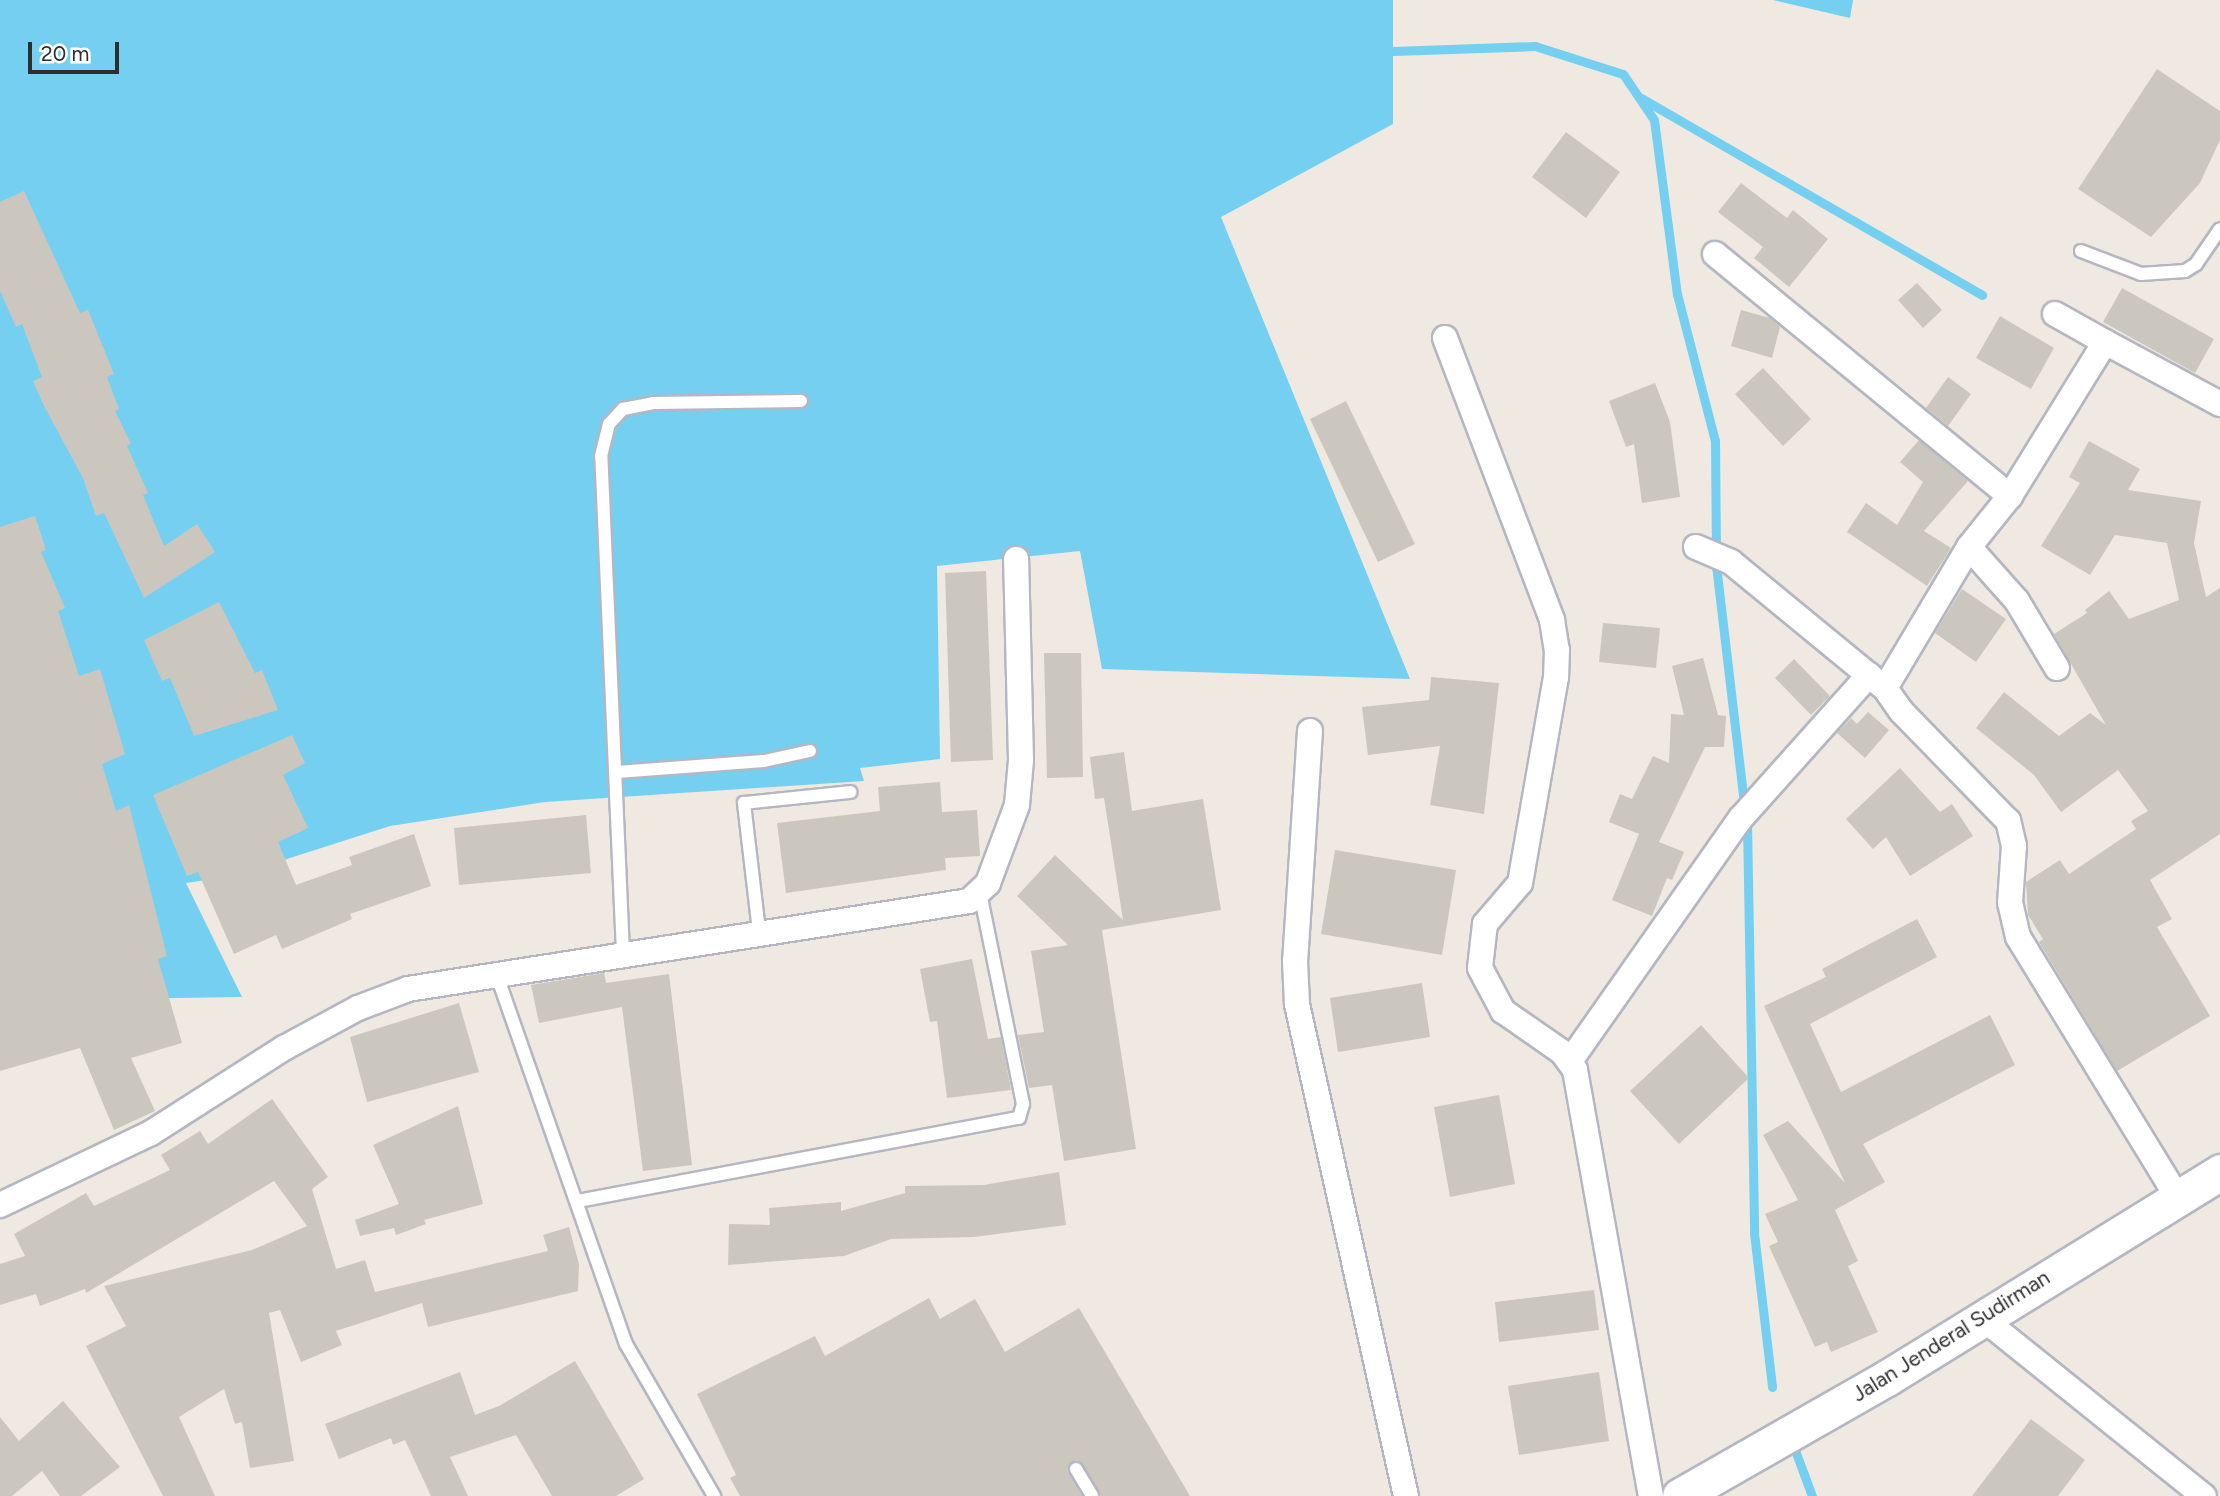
<!DOCTYPE html>
<style>
body{margin:0}
#map{position:relative;width:2220px;height:1496px;overflow:hidden;background:#efe9e1;font-family:Figtree,sans-serif}
div>[style]{position:absolute}
[style*='--x']{left:calc(var(--x)*1px);top:calc(var(--y)*1px);width:calc(var(--w)*1px);rotate:calc(var(--a)*1deg)}
.water>*{inset:0;background:#75cff0}
.stream>*{height:9px;margin:-4.5px;padding:0 4.5px;transform-origin:4.5px;border-radius:4.5px;background:#75cff0}
.building>*{inset:0;background:#cbc7bf}
.roads{filter:drop-shadow(2px 0 #b4b7c1) drop-shadow(-2px 0 #b4b7c1) drop-shadow(0 2px #b4b7c1) drop-shadow(0 -2px #b4b7c1)}
.service>*{height:12px;margin:-6px;padding:0 6px;transform-origin:6px;border-radius:6px;background:#fff}
.minor>*{height:24px;margin:-12px;padding:0 12px;transform-origin:12px;border-radius:12px;background:#fff}
.secondary>*{height:35px;margin:-17.5px;padding:0 17.5px;transform-origin:17.5px;border-radius:17.5px;background:#fff}
span{translate:-50% -50%;white-space:nowrap;text-align:center;line-height:1.15;-webkit-text-stroke:5px #fff;paint-order:stroke}
.street-label{font-size:21px;color:#2e2e2e}
.scale{position:absolute;left:28px;top:42px;width:91px;height:32px;box-sizing:border-box;border:4px solid #2e2e2e;border-top:0;padding-left:9px;font-size:21px;line-height:24px;white-space:nowrap;color:#2e2e2e;-webkit-text-stroke:5px #fff;paint-order:stroke}
</style>
<div id="map">
<div class="water">
<i style="clip-path:polygon(0 0,1393px 0,1393px 124px,1221px 217px,1410px 679px,1102px 669px,1080px 551px,937px 566px,940px 759px,860px 768px,864px 781px,545px 802px,390px 826px,234px 876px,186px 883px,242px 997px,113px 999px,0 1023px)"></i>
<i style="clip-path:polygon(1773px 0,1853px 0,1850px 18px)"></i>
</div>
<div class="stream">
<i style="--x:1393;--y:51;--w:142;--a:-2"></i>
<i style="--x:1535;--y:46;--w:92;--a:17.7"></i>
<i style="--x:1623;--y:74;--w:55;--a:56"></i>
<i style="--x:1654;--y:120;--w:176;--a:82.5"></i>
<i style="--x:1677;--y:294;--w:152;--a:75.5"></i>
<i style="--x:1715;--y:441;--w:124;--a:89.5"></i>
<i style="--x:1716;--y:565;--w:239;--a:83.3"></i>
<i style="--x:1641;--y:98;--w:394;--a:30"></i>
<i style="--x:1747;--y:822;--w:411;--a:89"></i>
<i style="--x:1754;--y:1233;--w:155;--a:83.3"></i>
<i style="--x:1792;--y:1442;--w:58;--a:69.7"></i>
</div>
<div class="building">
<i style="clip-path:polygon(2157px 69px,2220px 111px,2220px 140px,2200px 183px,2151px 237px,2078px 189px)"></i>
<i style="clip-path:polygon(1566px 132px,1620px 172px,1586px 218px,1532px 177px)"></i>
<i style="clip-path:polygon(1741px 183px,1787px 218px,1793px 210px,1828px 239px,1789px 287px,1754px 258px,1763px 247px,1718px 212px)"></i>
<i style="clip-path:polygon(24px 191px,80px 313px,88px 310px,114px 374px,107px 377px,119px 409px,115px 411px,131px 444px,127px 446px,148px 493px,143px 495px,164px 546px,197px 524px,215px 552px,144px 598px,104px 513px,96px 516px,83px 478px,44px 406px,33px 381px,42px 377px,22px 324px,16px 327px,0 291px,0 202px)"></i>
<i style="clip-path:polygon(1917px 283px,1942px 310px,1923px 328px,1898px 300px)"></i>
<i style="clip-path:polygon(2122px 288px,2214px 339px,2195px 373px,2103px 322px)"></i>
<i style="clip-path:polygon(1741px 310px,1770px 318px,1780px 327px,1772px 358px,1731px 346px)"></i>
<i style="clip-path:polygon(2000px 316px,2054px 348px,2031px 389px,1976px 358px)"></i>
<i style="clip-path:polygon(1763px 368px,1811px 419px,1783px 446px,1735px 394px)"></i>
<i style="clip-path:polygon(1948px 377px,1971px 394px,1948px 426px,1926px 408px)"></i>
<i style="clip-path:polygon(1655px 383px,1670px 422px,1680px 497px,1642px 503px,1634px 444px,1626px 447px,1609px 401px)"></i>
<i style="clip-path:polygon(1346px 401px,1415px 544px,1378px 562px,1310px 419px)"></i>
<i style="clip-path:polygon(1919px 440px,1968px 481px,1924px 531px,1951px 548px,1927px 586px,1847px 532px,1866px 503px,1897px 525px,1923px 482px,1900px 462px)"></i>
<i style="clip-path:polygon(2089px 441px,2140px 469px,2128px 490px,2201px 501px,2194px 543px,2206px 597px,2220px 588px,2220px 834px,2150px 880px,2172px 919px,2157px 927px,2210px 1016px,2117px 1071px,2039px 942px,2043px 939px,2028px 915px,2026px 882px,2060px 860px,2069px 874px,2136px 829px,2131px 821px,2148px 811px,2118px 770px,2061px 812px,2034px 775px,1976px 728px,2004px 692px,2059px 736px,2090px 713px,2106px 725px,2054px 634px,2087px 613px,2085px 610px,2109px 591px,2129px 619px,2179px 600px,2167px 543px,2115px 535px,2090px 575px,2041px 546px,2080px 483px,2069px 477px)"></i>
<i style="clip-path:polygon(35px 516px,46px 550px,41px 552px,65px 608px,58px 611px,79px 676px,100px 669px,125px 754px,102px 764px,116px 811px,129px 805px,167px 956px,158px 959px,182px 1043px,131px 1058px,155px 1111px,114px 1130px,80px 1048px,0 1071px,0 527px)"></i>
<i style="clip-path:polygon(986px 571px,993px 760px,951px 762px,945px 573px)"></i>
<i style="clip-path:polygon(1962px 589px,2006px 619px,1976px 662px,1935px 633px)"></i>
<i style="clip-path:polygon(219px 602px,255px 673px,262px 670px,278px 710px,194px 736px,170px 678px,162px 681px,144px 640px)"></i>
<i style="clip-path:polygon(1603px 623px,1660px 628px,1656px 668px,1599px 662px)"></i>
<i style="clip-path:polygon(1044px 653px,1081px 653px,1083px 777px,1047px 778px)"></i>
<i style="clip-path:polygon(1703px 658px,1718px 715px,1726px 716px,1724px 747px,1705px 747px,1659px 842px,1684px 852px,1672px 880px,1667px 878px,1652px 916px,1612px 900px,1639px 834px,1609px 822px,1620px 794px,1632px 799px,1653px 756px,1669px 763px,1671px 714px,1684px 715px,1672px 666px)"></i>
<i style="clip-path:polygon(1794px 659px,1830px 696px,1811px 715px,1775px 678px)"></i>
<i style="clip-path:polygon(1431px 677px,1499px 683px,1484px 814px,1430px 805px,1440px 746px,1368px 755px,1362px 707px,1429px 700px)"></i>
<i style="clip-path:polygon(1868px 712px,1889px 730px,1865px 758px,1837px 733px,1851px 718px,1857px 724px)"></i>
<i style="clip-path:polygon(292px 735px,305px 763px,283px 775px,308px 828px,278px 842px,296px 885px,352px 865px,349px 857px,414px 834px,431px 886px,350px 914px,352px 919px,282px 949px,276px 935px,234px 954px,198px 872px,187px 876px,153px 795px)"></i>
<i style="clip-path:polygon(1124px 752px,1132px 811px,1203px 799px,1221px 910px,1102px 930px,1136px 1149px,1064px 1161px,1052px 1085px,1029px 1088px,1018px 1035px,1044px 1032px,1031px 951px,1068px 945px,1017px 896px,1055px 855px,1123px 920px,1104px 798px,1095px 799px,1090px 757px)"></i>
<i style="clip-path:polygon(1900px 768px,1940px 812px,1952px 804px,1973px 836px,1910px 876px,1886px 837px,1873px 849px,1846px 819px)"></i>
<i style="clip-path:polygon(940px 782px,942px 812px,977px 810px,980px 856px,945px 858px,946px 870px,786px 893px,777px 823px,880px 811px,878px 787px)"></i>
<i style="clip-path:polygon(586px 815px,591px 873px,459px 885px,454px 828px)"></i>
<i style="clip-path:polygon(1335px 850px,1456px 870px,1442px 955px,1321px 934px)"></i>
<i style="clip-path:polygon(1917px 919px,1937px 957px,1810px 1024px,1841px 1092px,1990px 1015px,2015px 1065px,1863px 1144px,1885px 1182px,1835px 1210px,1858px 1261px,1848px 1266px,1878px 1332px,1831px 1352px,1827px 1342px,1815px 1347px,1769px 1246px,1778px 1242px,1765px 1214px,1798px 1200px,1763px 1135px,1788px 1121px,1845px 1183px,1764px 1006px,1826px 977px,1822px 969px)"></i>
<i style="clip-path:polygon(972px 959px,988px 1039px,1001px 1037px,1011px 1090px,947px 1098px,937px 1021px,930px 1022px,920px 969px)"></i>
<i style="clip-path:polygon(604px 973px,606px 983px,669px 974px,692px 1165px,643px 1171px,622px 1007px,539px 1023px,531px 985px)"></i>
<i style="clip-path:polygon(1422px 983px,1430px 1037px,1338px 1052px,1330px 998px)"></i>
<i style="clip-path:polygon(459px 1003px,479px 1072px,367px 1102px,350px 1037px)"></i>
<i style="clip-path:polygon(1701px 1025px,1749px 1078px,1679px 1144px,1630px 1091px)"></i>
<i style="clip-path:polygon(1499px 1095px,1515px 1184px,1450px 1197px,1434px 1107px)"></i>
<i style="clip-path:polygon(272px 1099px,328px 1177px,312px 1189px,336px 1269px,365px 1260px,375px 1292px,548px 1251px,543px 1235px,569px 1227px,579px 1264px,578px 1291px,428px 1327px,422px 1303px,336px 1331px,342px 1345px,301px 1362px,280px 1310px,269px 1313px,294px 1461px,250px 1468px,242px 1422px,235px 1424px,224px 1389px,179px 1417px,215px 1496px,163px 1496px,86px 1346px,126px 1326px,104px 1286px,252px 1250px,307px 1226px,274px 1181px,86px 1293px,85px 1289px,40px 1306px,36px 1294px,0 1305px,0 1264px,25px 1256px,14px 1234px,86px 1193px,94px 1206px,170px 1170px,161px 1155px,200px 1131px,208px 1144px)"></i>
<i style="clip-path:polygon(458px 1106px,483px 1204px,424px 1220px,426px 1224px,396px 1235px,394px 1228px,360px 1236px,355px 1220px,399px 1204px,373px 1145px)"></i>
<i style="clip-path:polygon(1059px 1172px,1066px 1225px,974px 1237px,891px 1239px,844px 1256px,728px 1265px,729px 1224px,770px 1225px,769px 1208px,841px 1202px,841px 1211px,905px 1193px,905px 1186px,984px 1185px)"></i>
<i style="clip-path:polygon(1594px 1290px,1599px 1330px,1499px 1342px,1495px 1302px)"></i>
<i style="clip-path:polygon(929px 1298px,940px 1319px,975px 1299px,1005px 1352px,1079px 1308px,1190px 1496px,1101px 1496px,1077px 1460px,1067px 1470px,1082px 1496px,740px 1496px,730px 1478px,736px 1475px,697px 1394px,815px 1336px,825px 1356px)"></i>
<i style="clip-path:polygon(575px 1361px,644px 1479px,616px 1496px,552px 1496px,516px 1435px,450px 1457px,468px 1496px,431px 1496px,405px 1440px,393px 1445px,391px 1438px,339px 1459px,325px 1424px,460px 1372px,475px 1415px,499px 1406px)"></i>
<i style="clip-path:polygon(1599px 1372px,1609px 1441px,1519px 1455px,1508px 1386px)"></i>
<i style="clip-path:polygon(63px 1401px,120px 1467px,81px 1496px,60px 1496px,42px 1471px,12px 1496px,0 1496px,0 1417px,19px 1441px)"></i>
<i style="clip-path:polygon(2031px 1419px,2085px 1460px,2058px 1496px,1972px 1496px)"></i>
</div>
<div class="roads">
<div class="service">
<i style="--x:2081;--y:251;--w:64;--a:21"></i>
<i style="--x:2141;--y:274;--w:44;--a:-3.9"></i>
<i style="--x:2185;--y:271;--w:13;--a:-32"></i>
<i style="--x:2196;--y:264;--w:42;--a:-55.6"></i>
<i style="--x:617;--y:772;--w:147;--a:-4.3"></i>
<i style="--x:764;--y:761;--w:47;--a:-12.3"></i>
<i style="--x:759;--y:931;--w:129;--a:-96.7"></i>
<i style="--x:744;--y:803;--w:107;--a:-5.9"></i>
<i style="--x:623;--y:953;--w:497;--a:-92.5"></i>
<i style="--x:601;--y:456;--w:33;--a:-76"></i>
<i style="--x:609;--y:424;--w:21;--a:-47"></i>
<i style="--x:623;--y:409;--w:31;--a:-11"></i>
<i style="--x:653;--y:403;--w:148;--a:-0.8"></i>
<i style="--x:496;--y:973;--w:393;--a:70.7"></i>
<i style="--x:626;--y:1344;--w:176;--a:59.9"></i>
<i style="--x:578;--y:1201;--w:449;--a:-10.7"></i>
<i style="--x:1019;--y:1118;--w:15;--a:-74"></i>
<i style="--x:1023;--y:1104;--w:216;--a:-101.5"></i>
<i style="--x:1076;--y:1469;--w:31;--a:59"></i>
</div>
<div class="minor">
<i style="--x:1715;--y:254;--w:382;--a:39.4"></i>
<i style="--x:2055;--y:314;--w:57;--a:29.2"></i>
<i style="--x:1445;--y:338;--w:302;--a:69.2"></i>
<i style="--x:1552;--y:620;--w:30;--a:81"></i>
<i style="--x:1557;--y:650;--w:27;--a:92"></i>
<i style="--x:1556;--y:677;--w:209;--a:99.9"></i>
<i style="--x:1520;--y:883;--w:54;--a:130.5"></i>
<i style="--x:1485;--y:924;--w:44;--a:96.5"></i>
<i style="--x:1480;--y:968;--w:49;--a:61.9"></i>
<i style="--x:1503;--y:1011;--w:72;--a:34.8"></i>
<i style="--x:1562;--y:1052;--w:22;--a:54"></i>
<i style="--x:1575;--y:1070;--w:433;--a:79.9"></i>
<i style="--x:1696;--y:547;--w:38;--a:23"></i>
<i style="--x:1731;--y:562;--w:195;--a:39.4"></i>
<i style="--x:1969;--y:547;--w:72;--a:48.4"></i>
<i style="--x:2017;--y:601;--w:78;--a:59.2"></i>
<i style="--x:1310;--y:731;--w:230;--a:93.7"></i>
<i style="--x:1295;--y:961;--w:43;--a:87.3"></i>
<i style="--x:1297;--y:1004;--w:504;--a:77.51"></i>
<i style="--x:1570;--y:1061;--w:297;--a:-54.9"></i>
<i style="--x:1741;--y:818;--w:192;--a:-48.2"></i>
<i style="--x:2178;--y:1198;--w:306;--a:-121.5"></i>
<i style="--x:2018;--y:937;--w:35;--a:-103"></i>
<i style="--x:2010;--y:903;--w:57;--a:-86"></i>
<i style="--x:2014;--y:846;--w:26;--a:-103"></i>
<i style="--x:2008;--y:821;--w:153;--a:-134.2"></i>
<i style="--x:1901;--y:711;--w:28;--a:-125"></i>
<i style="--x:1885;--y:688;--w:164;--a:-59.2"></i>
<i style="--x:1969;--y:547;--w:65;--a:-51.2"></i>
<i style="--x:2010;--y:496;--w:181;--a:-58.3"></i>
<i style="--x:2105;--y:342;--w:131;--a:28.3"></i>
<i style="--x:0;--y:1205;--w:167;--a:-25.5"></i>
<i style="--x:151;--y:1133;--w:158;--a:-32.6"></i>
<i style="--x:284;--y:1048;--w:84;--a:-28.4"></i>
<i style="--x:358;--y:1008;--w:53;--a:-20.8"></i>
<i style="--x:408;--y:989;--w:568;--a:-8.91"></i>
<i style="--x:969;--y:901;--w:26;--a:-43"></i>
<i style="--x:988;--y:883;--w:83;--a:-69.6"></i>
<i style="--x:1017;--y:805;--w:45;--a:-84.9"></i>
<i style="--x:1021;--y:760;--w:201;--a:-91.4"></i>
<i style="--x:1981;--y:1317;--w:286;--a:38.8"></i>
</div>
<div class="secondary">
<i style="--x:1680;--y:1496;--w:238;--a:-29.7"></i>
<i style="--x:1887;--y:1378;--w:392;--a:-31.7"></i>
</div>
</div>
<div class="street-label">
<span style="left:1951px;top:1336px;rotate:-32deg">Jalan Jenderal Sudirman</span>
</div>
<div class="scale">20 m</div>
</div>
